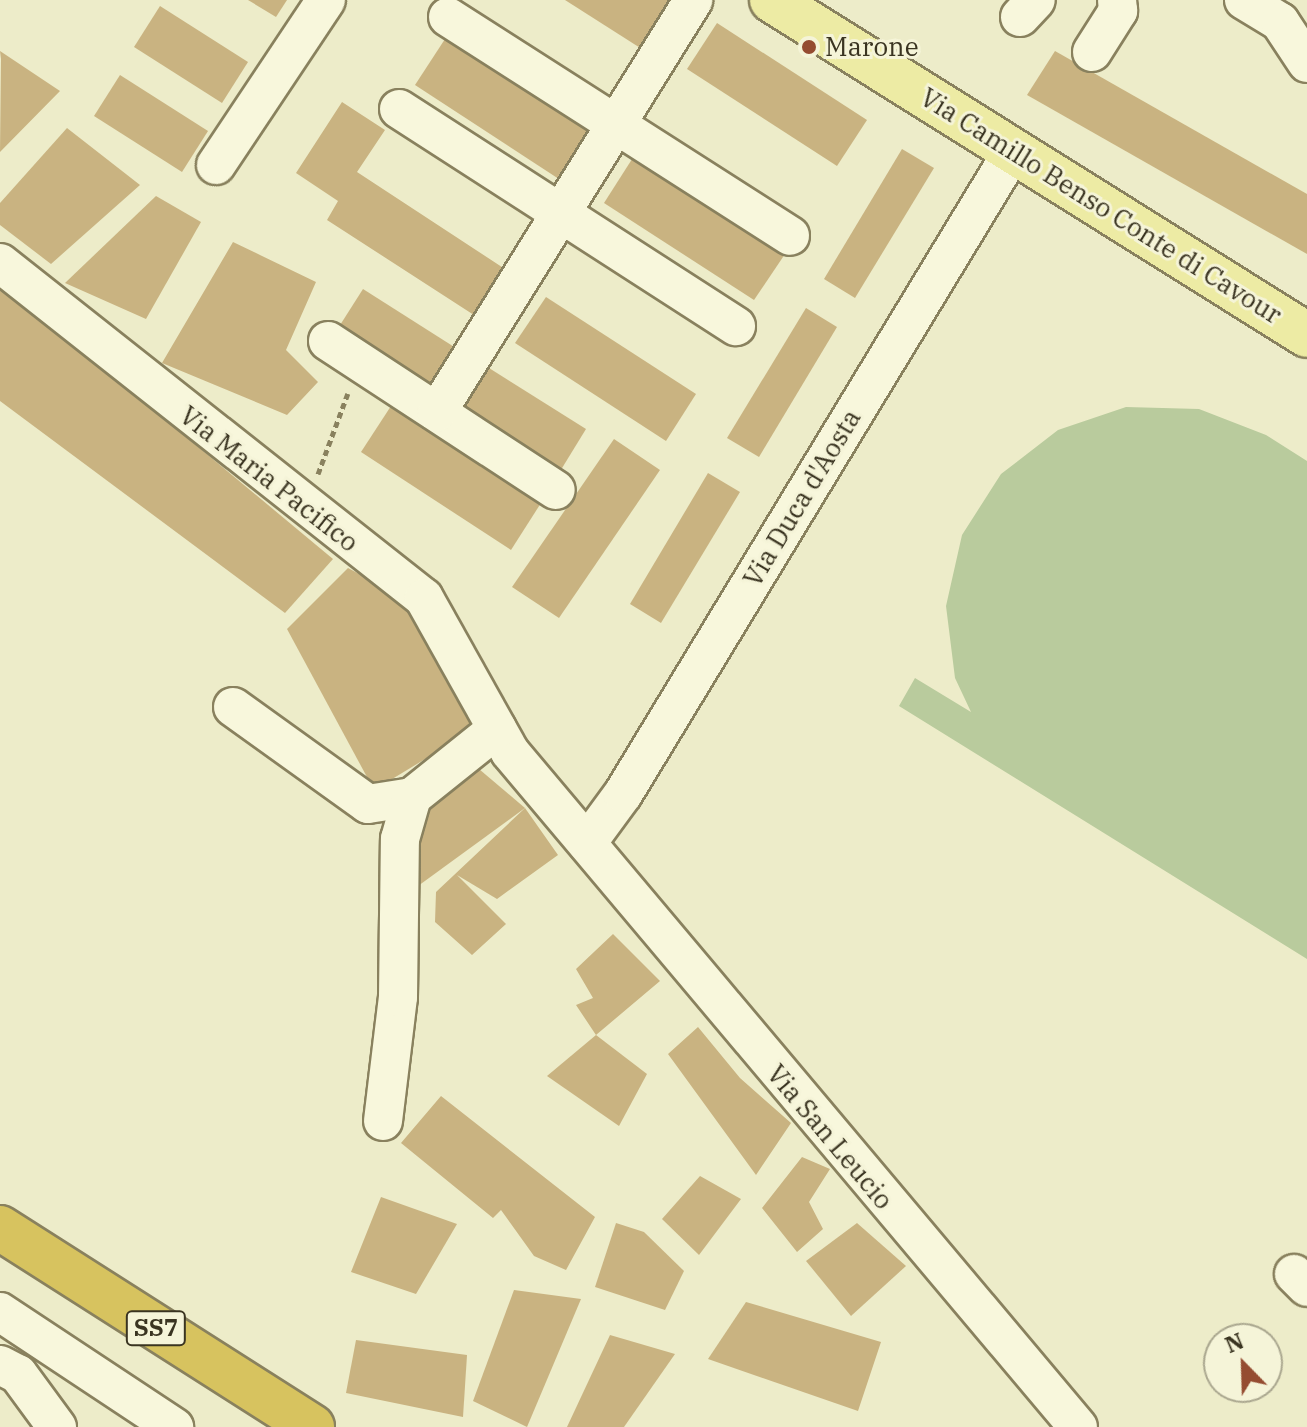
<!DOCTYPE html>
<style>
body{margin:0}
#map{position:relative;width:1307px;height:1427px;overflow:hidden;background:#edecc9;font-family:"IBM Plex Serif",serif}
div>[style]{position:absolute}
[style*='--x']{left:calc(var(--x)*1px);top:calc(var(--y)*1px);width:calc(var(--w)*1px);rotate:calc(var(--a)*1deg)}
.green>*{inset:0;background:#b9cb9d}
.building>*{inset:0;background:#c9b381}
.path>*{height:5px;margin-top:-2.5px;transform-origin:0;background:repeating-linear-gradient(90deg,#89815e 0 6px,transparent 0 10px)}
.roads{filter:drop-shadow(2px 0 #89815e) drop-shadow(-2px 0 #89815e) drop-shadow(0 2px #89815e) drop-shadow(0 -2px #89815e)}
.minor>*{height:38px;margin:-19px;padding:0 19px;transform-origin:19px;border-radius:19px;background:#f8f7dc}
.major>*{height:44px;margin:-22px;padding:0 22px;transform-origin:22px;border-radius:22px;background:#edeba4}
.highway>*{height:44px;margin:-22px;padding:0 22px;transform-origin:22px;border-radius:22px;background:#d7c35f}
.dots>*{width:22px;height:22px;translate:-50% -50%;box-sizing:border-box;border:4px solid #f5f4d8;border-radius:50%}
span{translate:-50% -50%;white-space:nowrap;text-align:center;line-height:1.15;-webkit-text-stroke:6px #f5f4d8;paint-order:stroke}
.shield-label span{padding:2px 6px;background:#f5f4d8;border:2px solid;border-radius:6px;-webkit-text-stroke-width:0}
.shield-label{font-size:24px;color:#3a3421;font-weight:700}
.poi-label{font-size:26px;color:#3a3421}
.left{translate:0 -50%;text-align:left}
.street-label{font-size:26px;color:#3a3421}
.north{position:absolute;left:1203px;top:1323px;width:80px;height:80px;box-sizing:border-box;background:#f5f4d8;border:2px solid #aaa78f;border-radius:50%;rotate:337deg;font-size:22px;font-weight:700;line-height:32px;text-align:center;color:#3a3421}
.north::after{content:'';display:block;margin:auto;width:28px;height:36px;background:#954c31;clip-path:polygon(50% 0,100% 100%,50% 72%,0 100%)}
</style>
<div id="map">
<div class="green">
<i style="clip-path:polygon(1126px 407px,1199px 409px,1266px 435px,1307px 461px,1307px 959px,899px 706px,915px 678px,971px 712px,955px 678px,946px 606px,962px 535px,1001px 474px,1058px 430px)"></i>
</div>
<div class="building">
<i style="clip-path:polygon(248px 0,287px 0,276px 17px)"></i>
<i style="clip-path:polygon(565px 0,667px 0,675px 5px,645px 51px)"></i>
<i style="clip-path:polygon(160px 6px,248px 62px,222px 103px,134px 47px)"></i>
<i style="clip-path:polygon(717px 23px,867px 120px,837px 166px,687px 69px)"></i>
<i style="clip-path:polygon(445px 39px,595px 136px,565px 183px,415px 85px)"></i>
<i style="clip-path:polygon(0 51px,60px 91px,0 152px,1px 59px)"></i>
<i style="clip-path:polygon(1055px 51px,1307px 194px,1307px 254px,1027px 95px)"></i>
<i style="clip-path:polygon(120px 75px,208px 131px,182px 172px,94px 116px)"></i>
<i style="clip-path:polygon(342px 102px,385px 130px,357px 172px,508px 271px,477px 317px,327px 220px,338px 201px,296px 173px)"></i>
<i style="clip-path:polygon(67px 128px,140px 185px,51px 264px,0 225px,0 203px)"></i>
<i style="clip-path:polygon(902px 149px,934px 168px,855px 298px,824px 279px)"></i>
<i style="clip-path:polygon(634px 156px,785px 254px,754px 300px,604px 203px)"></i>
<i style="clip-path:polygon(156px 196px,201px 222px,146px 319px,65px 283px)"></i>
<i style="clip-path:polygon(233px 242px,316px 282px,286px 350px,318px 382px,287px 415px,162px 363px)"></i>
<i style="clip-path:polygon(0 282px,333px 559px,285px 613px,0 401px)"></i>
<i style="clip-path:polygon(363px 289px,459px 350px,432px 393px,335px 333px)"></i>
<i style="clip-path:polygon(546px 297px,696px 394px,666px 441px,515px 343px)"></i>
<i style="clip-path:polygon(806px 308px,837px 327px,759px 457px,727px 438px)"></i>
<i style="clip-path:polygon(489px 368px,586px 429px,559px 473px,462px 412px)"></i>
<i style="clip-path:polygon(391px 406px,541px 503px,511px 550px,361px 452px)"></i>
<i style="clip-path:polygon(614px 439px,660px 470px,559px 618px,512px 587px)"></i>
<i style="clip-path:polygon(708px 473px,740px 492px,661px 623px,630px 604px)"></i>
<i style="clip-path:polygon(348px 568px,409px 601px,478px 727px,374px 790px,287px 629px)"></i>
<i style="clip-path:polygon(479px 769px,525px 808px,418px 886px,422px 816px)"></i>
<i style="clip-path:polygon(525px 808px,558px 855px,497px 899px,457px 875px,506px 924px,472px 955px,435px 922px,436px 892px)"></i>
<i style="clip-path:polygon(613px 934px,660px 981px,596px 1035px,576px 1005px,593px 998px,576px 969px)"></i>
<i style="clip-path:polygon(698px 1027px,740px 1078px,791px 1123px,756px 1175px,668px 1054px)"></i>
<i style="clip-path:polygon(596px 1035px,647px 1074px,619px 1126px,547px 1076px)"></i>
<i style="clip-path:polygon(441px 1096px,595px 1217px,566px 1270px,534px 1256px,501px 1210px,493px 1218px,401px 1143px)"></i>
<i style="clip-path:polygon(802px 1157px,830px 1169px,809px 1202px,823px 1229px,797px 1252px,762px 1208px)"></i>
<i style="clip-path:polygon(700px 1176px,741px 1199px,699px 1255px,662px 1219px)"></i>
<i style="clip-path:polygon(381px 1197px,457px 1224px,416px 1294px,351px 1272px)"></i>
<i style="clip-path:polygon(616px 1223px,644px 1232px,684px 1271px,665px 1310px,595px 1287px)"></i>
<i style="clip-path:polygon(857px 1223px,906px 1266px,851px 1316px,806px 1261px)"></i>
<i style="clip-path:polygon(514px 1290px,581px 1299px,527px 1427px,473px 1401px)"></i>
<i style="clip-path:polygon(746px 1302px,881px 1342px,858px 1411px,708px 1359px)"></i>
<i style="clip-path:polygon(610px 1335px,675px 1354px,624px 1427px,567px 1427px)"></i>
<i style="clip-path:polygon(356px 1340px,467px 1355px,463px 1417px,346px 1393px)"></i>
</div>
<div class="path">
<i style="--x:318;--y:474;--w:86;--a:-69.7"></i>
</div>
<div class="roads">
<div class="minor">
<i style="--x:1244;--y:0;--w:42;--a:31.4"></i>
<i style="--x:1280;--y:22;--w:49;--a:56.6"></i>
<i style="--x:448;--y:17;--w:406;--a:32.6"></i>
<i style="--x:1020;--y:17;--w:23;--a:-47"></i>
<i style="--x:1092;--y:52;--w:49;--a:-57.6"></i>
<i style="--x:1118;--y:11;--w:11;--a:-95"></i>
<i style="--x:399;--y:109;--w:401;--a:32.8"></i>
<i style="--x:216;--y:165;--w:198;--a:-56.3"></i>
<i style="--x:0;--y:263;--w:540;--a:38.31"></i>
<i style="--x:424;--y:598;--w:176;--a:60.8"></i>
<i style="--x:510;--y:752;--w:882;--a:49.92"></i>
<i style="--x:328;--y:341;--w:272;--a:33.2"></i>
<i style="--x:437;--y:412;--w:485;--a:-58.1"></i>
<i style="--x:233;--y:707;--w:166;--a:35.7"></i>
<i style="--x:368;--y:804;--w:45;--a:-9"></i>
<i style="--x:412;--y:797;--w:109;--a:-38.7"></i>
<i style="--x:587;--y:843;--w:61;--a:-53.7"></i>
<i style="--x:623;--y:794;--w:752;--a:-58.76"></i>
<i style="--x:383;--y:1121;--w:125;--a:-83.1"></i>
<i style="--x:398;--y:997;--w:158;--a:-89.3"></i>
<i style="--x:400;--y:839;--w:44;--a:-74.1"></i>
<i style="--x:1294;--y:1274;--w:18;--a:45"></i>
<i style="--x:0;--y:1312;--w:209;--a:33.5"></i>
<i style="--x:0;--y:1365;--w:20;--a:27"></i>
<i style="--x:18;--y:1374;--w:66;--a:53.7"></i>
</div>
<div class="major">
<i style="--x:772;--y:0;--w:631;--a:32.05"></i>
</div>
<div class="highway">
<i style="--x:0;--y:1228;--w:370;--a:32.5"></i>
</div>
</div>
<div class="dots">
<i style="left:809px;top:47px;background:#954c31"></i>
</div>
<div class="shield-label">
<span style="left:156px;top:1328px">SS7</span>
</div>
<div class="poi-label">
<span class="left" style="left:825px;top:47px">Marone</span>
</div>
<div class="street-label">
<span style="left:1101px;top:206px;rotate:32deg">Via Camillo Benso Conte di Cavour</span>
<span style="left:269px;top:479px;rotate:38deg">Via Maria Pacifico</span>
<span style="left:802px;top:498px;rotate:-59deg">Via Duca d'Aosta</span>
<span style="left:830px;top:1137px;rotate:50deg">Via San Leucio</span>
</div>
<div class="north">N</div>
</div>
